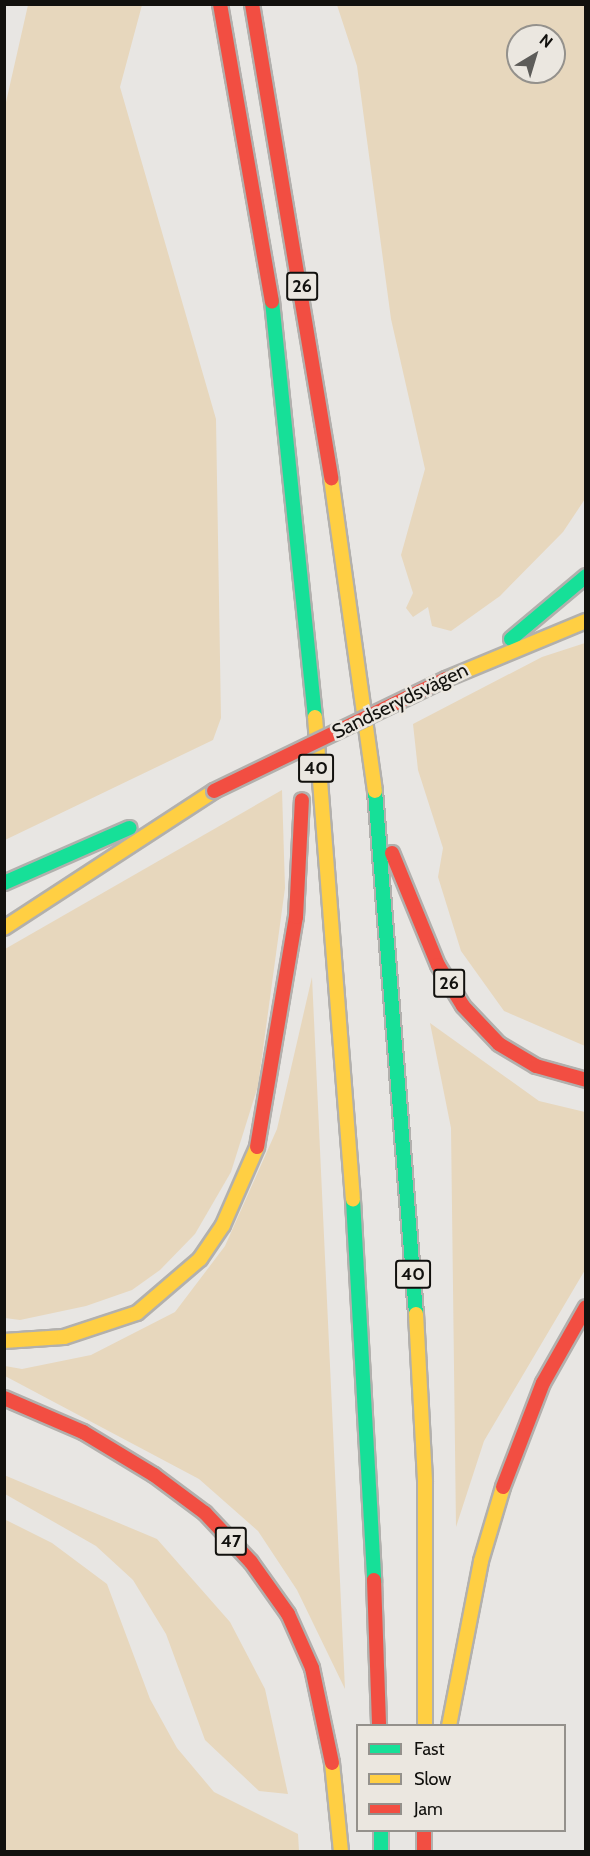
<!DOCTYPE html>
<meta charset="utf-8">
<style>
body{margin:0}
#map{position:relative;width:590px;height:1856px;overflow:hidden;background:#e8e6e3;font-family:Cabin,sans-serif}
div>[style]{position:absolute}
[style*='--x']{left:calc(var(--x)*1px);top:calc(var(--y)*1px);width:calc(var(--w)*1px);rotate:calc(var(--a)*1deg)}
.green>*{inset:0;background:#e7d7bd}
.roads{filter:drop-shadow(2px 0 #b2b0ad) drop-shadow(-2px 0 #b2b0ad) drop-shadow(0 2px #b2b0ad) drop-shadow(0 -2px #b2b0ad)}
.fast>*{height:14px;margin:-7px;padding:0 7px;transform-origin:7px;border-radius:7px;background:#16e098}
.slow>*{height:14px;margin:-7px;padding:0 7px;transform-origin:7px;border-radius:7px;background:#ffcf43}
.jam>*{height:14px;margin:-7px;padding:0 7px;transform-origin:7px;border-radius:7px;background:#f24e42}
.bridges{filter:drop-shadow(2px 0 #b2b0ad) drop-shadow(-2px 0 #b2b0ad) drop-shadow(0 2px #b2b0ad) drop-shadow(0 -2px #b2b0ad)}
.jam-bridge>*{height:14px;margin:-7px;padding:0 7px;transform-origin:7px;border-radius:7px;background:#f24e42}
span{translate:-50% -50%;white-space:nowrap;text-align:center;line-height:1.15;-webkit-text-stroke:5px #ebe7e0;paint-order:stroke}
.shield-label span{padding:2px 4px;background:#ebe7e0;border:2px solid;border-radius:4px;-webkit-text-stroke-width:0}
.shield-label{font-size:18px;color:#12110e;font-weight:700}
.street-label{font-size:20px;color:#12110e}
.frame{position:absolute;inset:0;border:6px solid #12110e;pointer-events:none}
.legend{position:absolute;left:356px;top:1724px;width:210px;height:108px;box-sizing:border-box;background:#ebe7e0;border:2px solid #94918c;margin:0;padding:8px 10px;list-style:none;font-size:18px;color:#12110e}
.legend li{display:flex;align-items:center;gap:12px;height:30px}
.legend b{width:30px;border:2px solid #94918c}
.north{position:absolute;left:506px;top:24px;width:60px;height:60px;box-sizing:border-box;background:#ebe7e0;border:2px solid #94918c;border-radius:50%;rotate:38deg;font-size:16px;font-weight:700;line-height:24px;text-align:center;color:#12110e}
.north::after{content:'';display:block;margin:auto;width:21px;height:27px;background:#5d5c59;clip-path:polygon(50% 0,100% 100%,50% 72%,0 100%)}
</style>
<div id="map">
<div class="green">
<i style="clip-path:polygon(28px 5px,142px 5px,120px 87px,216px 419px,221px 718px,213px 740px,5px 840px,4px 111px)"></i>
<i style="clip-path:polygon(evenodd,337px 5px,585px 5px,585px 499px,563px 532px,500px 596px,451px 631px,432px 626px,428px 607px,413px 617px,406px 608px,413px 593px,401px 555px,425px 469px,391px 319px,357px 66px,337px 5px,518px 36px,554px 36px,554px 72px,518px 72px,518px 36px)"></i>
<i style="clip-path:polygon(585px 643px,585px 1046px,504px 1011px,461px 951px,438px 877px,443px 848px,418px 770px,413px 724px,542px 657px)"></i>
<i style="clip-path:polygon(282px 790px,285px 888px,258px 1086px,231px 1172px,195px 1234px,160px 1270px,132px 1290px,86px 1306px,20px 1320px,5px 1318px,5px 949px)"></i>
<i style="clip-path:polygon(312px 977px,345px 1689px,297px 1590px,258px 1531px,199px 1479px,5px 1376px,5px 1366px,22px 1369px,91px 1355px,175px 1312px,225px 1246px,277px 1129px)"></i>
<i style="clip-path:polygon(430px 1023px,539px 1101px,585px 1112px,585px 1270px,484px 1441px,456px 1527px,451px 1128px)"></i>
<i style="clip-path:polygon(4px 1475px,157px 1539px,230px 1622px,265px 1689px,288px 1794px,259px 1791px,205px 1740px,166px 1634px,133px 1580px,96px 1546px,5px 1494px)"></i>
<i style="clip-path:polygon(4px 1519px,52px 1543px,107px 1584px,150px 1699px,177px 1748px,214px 1792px,298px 1834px,299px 1851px,5px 1851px)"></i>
</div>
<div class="roads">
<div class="fast">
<i style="--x:272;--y:301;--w:418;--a:84.1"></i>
<i style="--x:511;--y:639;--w:98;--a:-40"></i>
<i style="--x:375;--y:791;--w:525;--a:85.52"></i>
<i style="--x:4;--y:883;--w:137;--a:-23.7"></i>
<i style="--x:353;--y:1200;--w:381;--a:86.8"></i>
<i style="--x:381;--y:1830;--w:22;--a:90"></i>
</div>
<div class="slow">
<i style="--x:331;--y:478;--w:316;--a:82"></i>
<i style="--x:446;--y:679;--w:152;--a:-22.5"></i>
<i style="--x:315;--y:717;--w:484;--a:85.5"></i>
<i style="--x:4;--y:928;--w:251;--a:-33.1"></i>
<i style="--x:416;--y:1314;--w:168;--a:86.9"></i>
<i style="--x:425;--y:1482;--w:244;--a:90"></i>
<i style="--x:4;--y:1341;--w:60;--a:-3.8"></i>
<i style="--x:64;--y:1337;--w:77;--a:-18.2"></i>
<i style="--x:137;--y:1313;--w:83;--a:-40.6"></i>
<i style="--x:200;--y:1259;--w:41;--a:-55.9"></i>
<i style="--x:223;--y:1225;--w:85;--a:-66.4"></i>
<i style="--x:449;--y:1726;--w:168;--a:-79"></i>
<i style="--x:481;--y:1561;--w:77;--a:-73.4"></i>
<i style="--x:332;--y:1763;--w:89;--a:84.2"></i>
</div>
<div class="jam">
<i style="--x:220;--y:4;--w:302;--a:80.1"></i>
<i style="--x:252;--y:4;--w:481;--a:80.5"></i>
<i style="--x:392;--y:853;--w:121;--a:67.7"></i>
<i style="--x:438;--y:965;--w:48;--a:58.6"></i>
<i style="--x:463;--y:1006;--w:52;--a:46.5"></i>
<i style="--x:499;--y:1044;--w:43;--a:30.7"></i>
<i style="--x:536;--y:1066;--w:52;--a:15.6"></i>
<i style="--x:257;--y:1147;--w:233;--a:-80.4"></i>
<i style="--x:296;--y:917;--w:117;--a:-87.1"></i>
<i style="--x:4;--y:1398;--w:86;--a:23.3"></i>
<i style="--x:83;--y:1432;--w:83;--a:31.2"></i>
<i style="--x:154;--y:1475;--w:64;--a:36.7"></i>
<i style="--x:205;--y:1513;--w:67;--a:46.8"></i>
<i style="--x:251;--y:1562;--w:64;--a:54.6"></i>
<i style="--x:288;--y:1614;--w:59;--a:66"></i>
<i style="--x:312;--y:1668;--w:97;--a:78.1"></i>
<i style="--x:503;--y:1487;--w:111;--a:-69"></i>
<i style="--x:543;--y:1383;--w:87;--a:-60.5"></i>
<i style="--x:374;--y:1580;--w:146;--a:88"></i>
<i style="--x:424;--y:1830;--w:22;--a:90"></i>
</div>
</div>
<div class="bridges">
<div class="jam-bridge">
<i style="--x:214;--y:791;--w:258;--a:-25.8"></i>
</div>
</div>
<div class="shield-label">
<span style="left:302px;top:286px">26</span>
<span style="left:316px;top:768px">40</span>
<span style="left:449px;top:983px">26</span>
<span style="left:413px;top:1274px">40</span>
<span style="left:231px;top:1541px">47</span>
</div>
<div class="street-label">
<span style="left:400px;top:701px;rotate:-26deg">Sandserydsvägen</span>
</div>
<div class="frame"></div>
<ul class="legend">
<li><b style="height:8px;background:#16e098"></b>Fast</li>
<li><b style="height:8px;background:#ffcf43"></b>Slow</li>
<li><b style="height:8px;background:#f24e42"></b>Jam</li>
</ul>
<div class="north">N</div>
</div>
